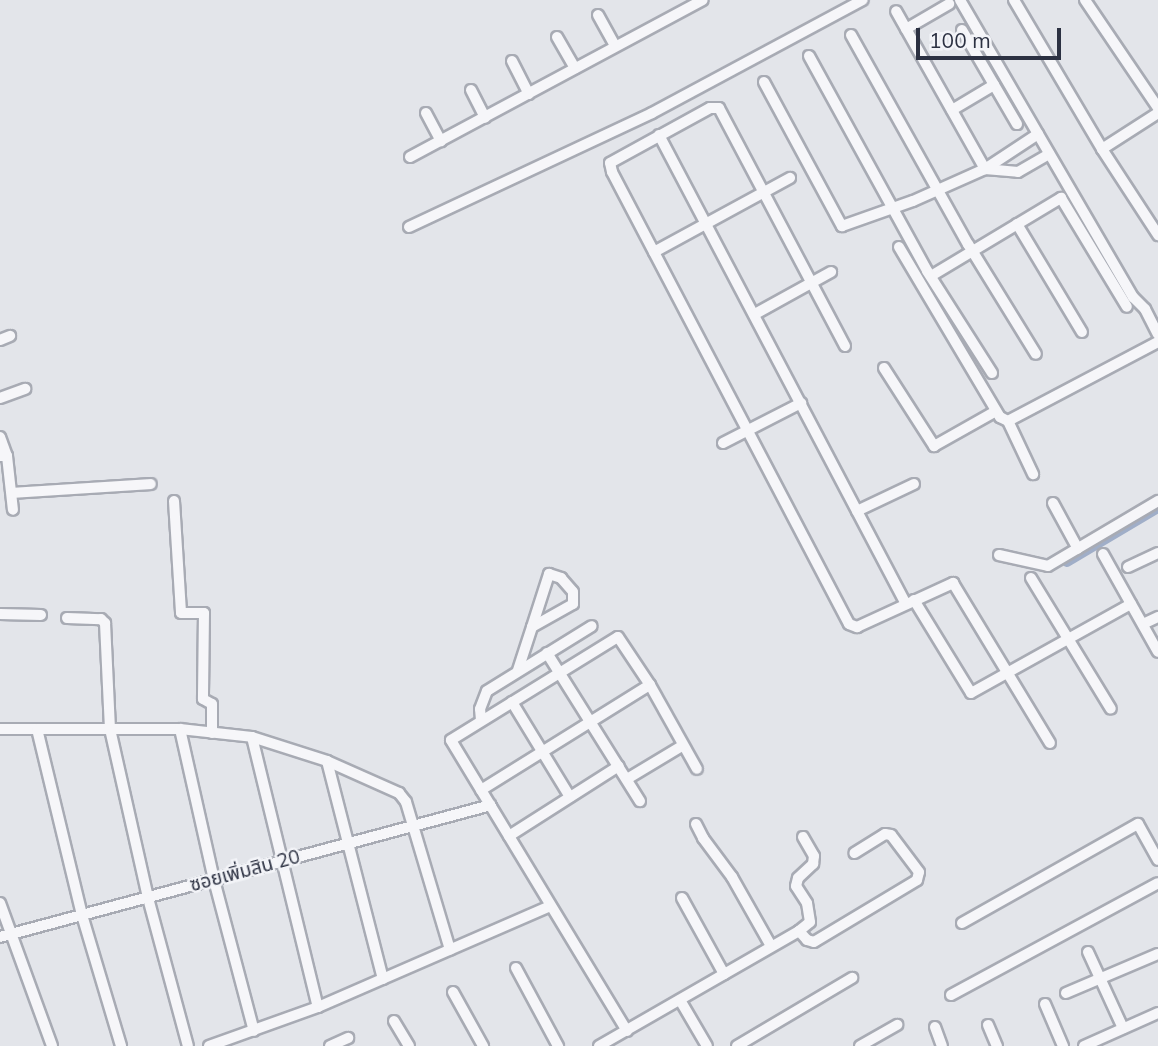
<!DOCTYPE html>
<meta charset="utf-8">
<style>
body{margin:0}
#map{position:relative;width:1158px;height:1046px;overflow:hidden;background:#e3e5ea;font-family:Mulish,"Noto Sans Thai",sans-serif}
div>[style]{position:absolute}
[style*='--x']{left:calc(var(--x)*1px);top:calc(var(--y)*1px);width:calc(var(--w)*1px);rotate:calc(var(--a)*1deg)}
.canal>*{height:10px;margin:-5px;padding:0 5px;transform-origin:5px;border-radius:5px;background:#a0aec8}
.roads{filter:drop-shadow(2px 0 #a8abb4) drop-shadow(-2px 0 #a8abb4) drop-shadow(0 2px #a8abb4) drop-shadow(0 -2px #a8abb4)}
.street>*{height:10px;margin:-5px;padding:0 5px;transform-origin:5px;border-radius:5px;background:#f6f6f9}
span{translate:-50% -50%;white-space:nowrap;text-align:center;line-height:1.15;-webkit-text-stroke:5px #f3f4f8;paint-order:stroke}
.street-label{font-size:19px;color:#2c3142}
.scale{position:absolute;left:916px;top:28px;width:145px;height:32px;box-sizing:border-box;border:4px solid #2c3142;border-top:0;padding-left:9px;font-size:21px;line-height:24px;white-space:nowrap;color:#2c3142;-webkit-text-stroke:5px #f3f4f8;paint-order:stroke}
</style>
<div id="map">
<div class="canal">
<i style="--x:1067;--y:562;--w:106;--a:-30.7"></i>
</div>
<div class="roads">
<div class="street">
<i style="--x:960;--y:0;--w:344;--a:59.8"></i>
<i style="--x:1133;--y:297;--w:17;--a:45"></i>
<i style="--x:1145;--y:309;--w:28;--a:63"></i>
<i style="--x:1014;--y:0;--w:173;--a:59.4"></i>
<i style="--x:1102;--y:149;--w:103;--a:56.9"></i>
<i style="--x:1085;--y:0;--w:130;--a:55.9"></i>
<i style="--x:598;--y:15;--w:35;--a:61"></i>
<i style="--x:906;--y:29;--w:50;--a:-30.2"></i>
<i style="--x:962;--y:30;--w:109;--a:59.7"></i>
<i style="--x:851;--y:35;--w:240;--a:60.8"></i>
<i style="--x:968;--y:244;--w:129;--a:58.3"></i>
<i style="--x:557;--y:37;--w:36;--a:60"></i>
<i style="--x:809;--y:56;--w:245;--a:61.2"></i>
<i style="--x:927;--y:271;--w:121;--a:57.5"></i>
<i style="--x:512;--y:61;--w:37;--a:63"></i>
<i style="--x:764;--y:82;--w:164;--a:61.6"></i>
<i style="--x:842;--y:226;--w:75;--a:-19.4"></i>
<i style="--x:913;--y:201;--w:79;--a:-24"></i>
<i style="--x:985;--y:169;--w:181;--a:-119.4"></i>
<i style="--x:471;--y:90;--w:31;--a:63"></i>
<i style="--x:952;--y:110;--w:49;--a:-30.8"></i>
<i style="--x:426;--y:113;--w:32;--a:62"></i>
<i style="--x:1038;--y:134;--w:64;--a:146.6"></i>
<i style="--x:985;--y:169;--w:33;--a:5"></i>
<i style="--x:1018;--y:172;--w:36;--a:-30"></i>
<i style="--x:659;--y:135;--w:530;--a:62.23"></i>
<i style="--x:1102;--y:149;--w:67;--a:-32.7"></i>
<i style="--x:410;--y:157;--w:332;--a:-28.2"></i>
<i style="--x:1017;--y:224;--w:126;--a:59"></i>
<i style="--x:409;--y:227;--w:268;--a:-25.1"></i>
<i style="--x:652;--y:113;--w:239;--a:-28.2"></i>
<i style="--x:899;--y:247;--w:198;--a:59.3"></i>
<i style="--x:1000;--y:417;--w:9;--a:27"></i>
<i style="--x:1008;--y:421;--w:170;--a:-27.8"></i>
<i style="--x:654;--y:252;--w:155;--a:-28.6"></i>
<i style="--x:931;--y:276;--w:152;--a:-31"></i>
<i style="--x:1061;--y:198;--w:127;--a:58.8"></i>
<i style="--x:755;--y:314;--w:87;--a:-28.9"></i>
<i style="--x:0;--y:340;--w:11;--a:-22"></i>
<i style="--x:845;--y:346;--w:269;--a:-117.9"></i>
<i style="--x:719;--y:108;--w:9;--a:180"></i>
<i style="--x:710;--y:108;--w:114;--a:151.2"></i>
<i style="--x:610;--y:163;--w:9;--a:77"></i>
<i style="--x:612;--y:172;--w:510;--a:62.33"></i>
<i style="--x:849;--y:624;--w:9;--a:21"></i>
<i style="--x:857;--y:627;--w:106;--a:-24.6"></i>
<i style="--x:953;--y:583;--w:187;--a:58.8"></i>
<i style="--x:884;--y:368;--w:93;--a:57.3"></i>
<i style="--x:934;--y:446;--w:71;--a:-29.4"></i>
<i style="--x:0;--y:398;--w:27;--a:-20"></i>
<i style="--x:1008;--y:421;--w:59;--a:64.7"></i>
<i style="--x:0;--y:437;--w:20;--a:70"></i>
<i style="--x:723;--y:443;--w:88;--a:-27.1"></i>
<i style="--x:0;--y:456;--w:7;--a:0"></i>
<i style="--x:7;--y:456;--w:54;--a:83.7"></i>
<i style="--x:12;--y:493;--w:139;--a:-3.7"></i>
<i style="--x:174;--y:501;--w:112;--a:86.4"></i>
<i style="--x:181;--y:613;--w:23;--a:0"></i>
<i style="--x:204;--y:613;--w:86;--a:90.7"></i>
<i style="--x:203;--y:699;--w:10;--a:29"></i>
<i style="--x:212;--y:704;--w:29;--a:90"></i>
<i style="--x:1053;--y:503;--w:52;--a:61.5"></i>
<i style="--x:857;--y:511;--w:63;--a:-25.3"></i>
<i style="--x:1103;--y:554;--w:112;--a:60.7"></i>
<i style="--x:999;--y:555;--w:50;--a:12.7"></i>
<i style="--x:1048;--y:566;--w:128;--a:-30.6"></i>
<i style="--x:1128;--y:567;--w:33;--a:-25"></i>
<i style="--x:1031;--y:578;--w:153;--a:58.6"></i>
<i style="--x:914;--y:600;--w:109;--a:58.5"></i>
<i style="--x:971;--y:693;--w:183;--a:-29.1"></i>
<i style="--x:0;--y:614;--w:41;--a:1.4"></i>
<i style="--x:67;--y:618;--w:34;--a:2"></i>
<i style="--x:101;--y:619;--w:6;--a:45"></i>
<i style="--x:105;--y:623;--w:106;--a:87.3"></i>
<i style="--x:110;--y:729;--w:173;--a:77.3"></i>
<i style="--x:148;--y:898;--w:153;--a:74.9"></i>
<i style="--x:1143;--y:624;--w:17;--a:-25"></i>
<i style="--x:547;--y:653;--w:175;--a:57.9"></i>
<i style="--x:518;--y:670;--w:45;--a:-72"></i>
<i style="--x:532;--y:627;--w:56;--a:-72.2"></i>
<i style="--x:549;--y:574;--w:13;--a:18"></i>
<i style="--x:561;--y:578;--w:18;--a:49"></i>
<i style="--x:573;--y:592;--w:12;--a:90"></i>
<i style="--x:573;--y:604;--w:47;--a:150.7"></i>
<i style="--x:512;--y:702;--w:111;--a:58.6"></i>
<i style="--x:481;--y:720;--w:11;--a:-95"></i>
<i style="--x:480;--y:709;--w:19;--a:-69"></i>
<i style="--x:487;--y:691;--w:123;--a:-31.8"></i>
<i style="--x:0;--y:729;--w:37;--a:0"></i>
<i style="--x:37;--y:729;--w:191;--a:76.4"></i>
<i style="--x:82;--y:915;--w:137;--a:73.4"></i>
<i style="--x:37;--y:729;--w:143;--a:0"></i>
<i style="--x:180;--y:729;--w:72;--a:6.3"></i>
<i style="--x:252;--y:737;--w:79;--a:17.7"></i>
<i style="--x:327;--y:761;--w:79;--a:24"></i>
<i style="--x:399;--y:793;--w:11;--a:52"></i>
<i style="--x:406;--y:802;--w:154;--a:73.4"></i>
<i style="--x:180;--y:729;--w:155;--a:77.3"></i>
<i style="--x:214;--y:880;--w:156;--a:75.2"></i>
<i style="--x:252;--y:737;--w:278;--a:76.3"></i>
<i style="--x:327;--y:761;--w:225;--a:75.6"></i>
<i style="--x:627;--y:779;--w:64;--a:-31"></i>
<i style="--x:481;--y:790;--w:199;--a:-31.9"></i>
<i style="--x:696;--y:824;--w:16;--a:63"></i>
<i style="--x:703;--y:838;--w:49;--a:53.4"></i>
<i style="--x:732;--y:877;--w:79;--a:60.5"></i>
<i style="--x:509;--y:836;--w:130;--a:-32.5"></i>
<i style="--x:682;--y:898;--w:87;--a:61.1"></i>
<i style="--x:0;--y:903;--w:152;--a:70"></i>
<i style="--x:962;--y:923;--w:202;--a:-29.4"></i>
<i style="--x:1138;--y:824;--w:41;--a:60.9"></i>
<i style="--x:799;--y:931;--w:12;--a:48"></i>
<i style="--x:807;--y:940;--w:7;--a:16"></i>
<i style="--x:814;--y:942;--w:120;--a:-31"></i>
<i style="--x:917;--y:880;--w:8;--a:-76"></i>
<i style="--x:919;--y:872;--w:46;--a:-127.1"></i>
<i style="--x:891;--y:835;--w:6;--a:-171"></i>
<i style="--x:885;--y:834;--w:36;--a:148"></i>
<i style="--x:0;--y:937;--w:508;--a:-15.05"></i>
<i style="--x:1088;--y:952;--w:84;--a:65.3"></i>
<i style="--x:516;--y:968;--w:89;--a:61.7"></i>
<i style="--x:453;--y:992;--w:62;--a:60.9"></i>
<i style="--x:1066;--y:993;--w:100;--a:-23"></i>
<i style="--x:951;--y:995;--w:235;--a:-28.4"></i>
<i style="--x:680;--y:1000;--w:53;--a:59.6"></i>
<i style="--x:1045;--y:1004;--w:46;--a:66.8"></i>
<i style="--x:394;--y:1021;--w:29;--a:59"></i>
<i style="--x:988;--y:1025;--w:23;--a:67"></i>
<i style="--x:935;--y:1027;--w:20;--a:70"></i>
<i style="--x:627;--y:1031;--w:340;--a:-121.2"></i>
<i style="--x:451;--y:740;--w:196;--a:-31.7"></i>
<i style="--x:618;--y:637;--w:58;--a:56.3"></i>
<i style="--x:650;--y:685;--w:96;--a:60.8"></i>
<i style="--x:209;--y:1046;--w:116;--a:-19.7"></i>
<i style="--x:318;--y:1007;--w:253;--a:-23.5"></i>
<i style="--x:330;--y:1046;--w:20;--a:-24"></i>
<i style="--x:599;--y:1046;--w:231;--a:-29.9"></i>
<i style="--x:799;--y:931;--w:14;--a:-39"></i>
<i style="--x:810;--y:922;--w:19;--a:-99"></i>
<i style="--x:807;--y:903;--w:20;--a:-123"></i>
<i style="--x:796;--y:886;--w:8;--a:-76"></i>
<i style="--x:798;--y:878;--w:21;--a:-43"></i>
<i style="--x:813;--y:864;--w:8;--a:-83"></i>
<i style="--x:814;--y:856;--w:22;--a:-120"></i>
<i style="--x:737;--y:1046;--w:134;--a:-30.6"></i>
<i style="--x:860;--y:1046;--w:43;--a:-29.6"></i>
<i style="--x:1084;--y:1046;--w:81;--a:-24"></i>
</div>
</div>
<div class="street-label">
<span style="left:245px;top:871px;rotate:-15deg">ซอยเพิ่มสิน 20</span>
</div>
<div class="scale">100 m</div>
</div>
